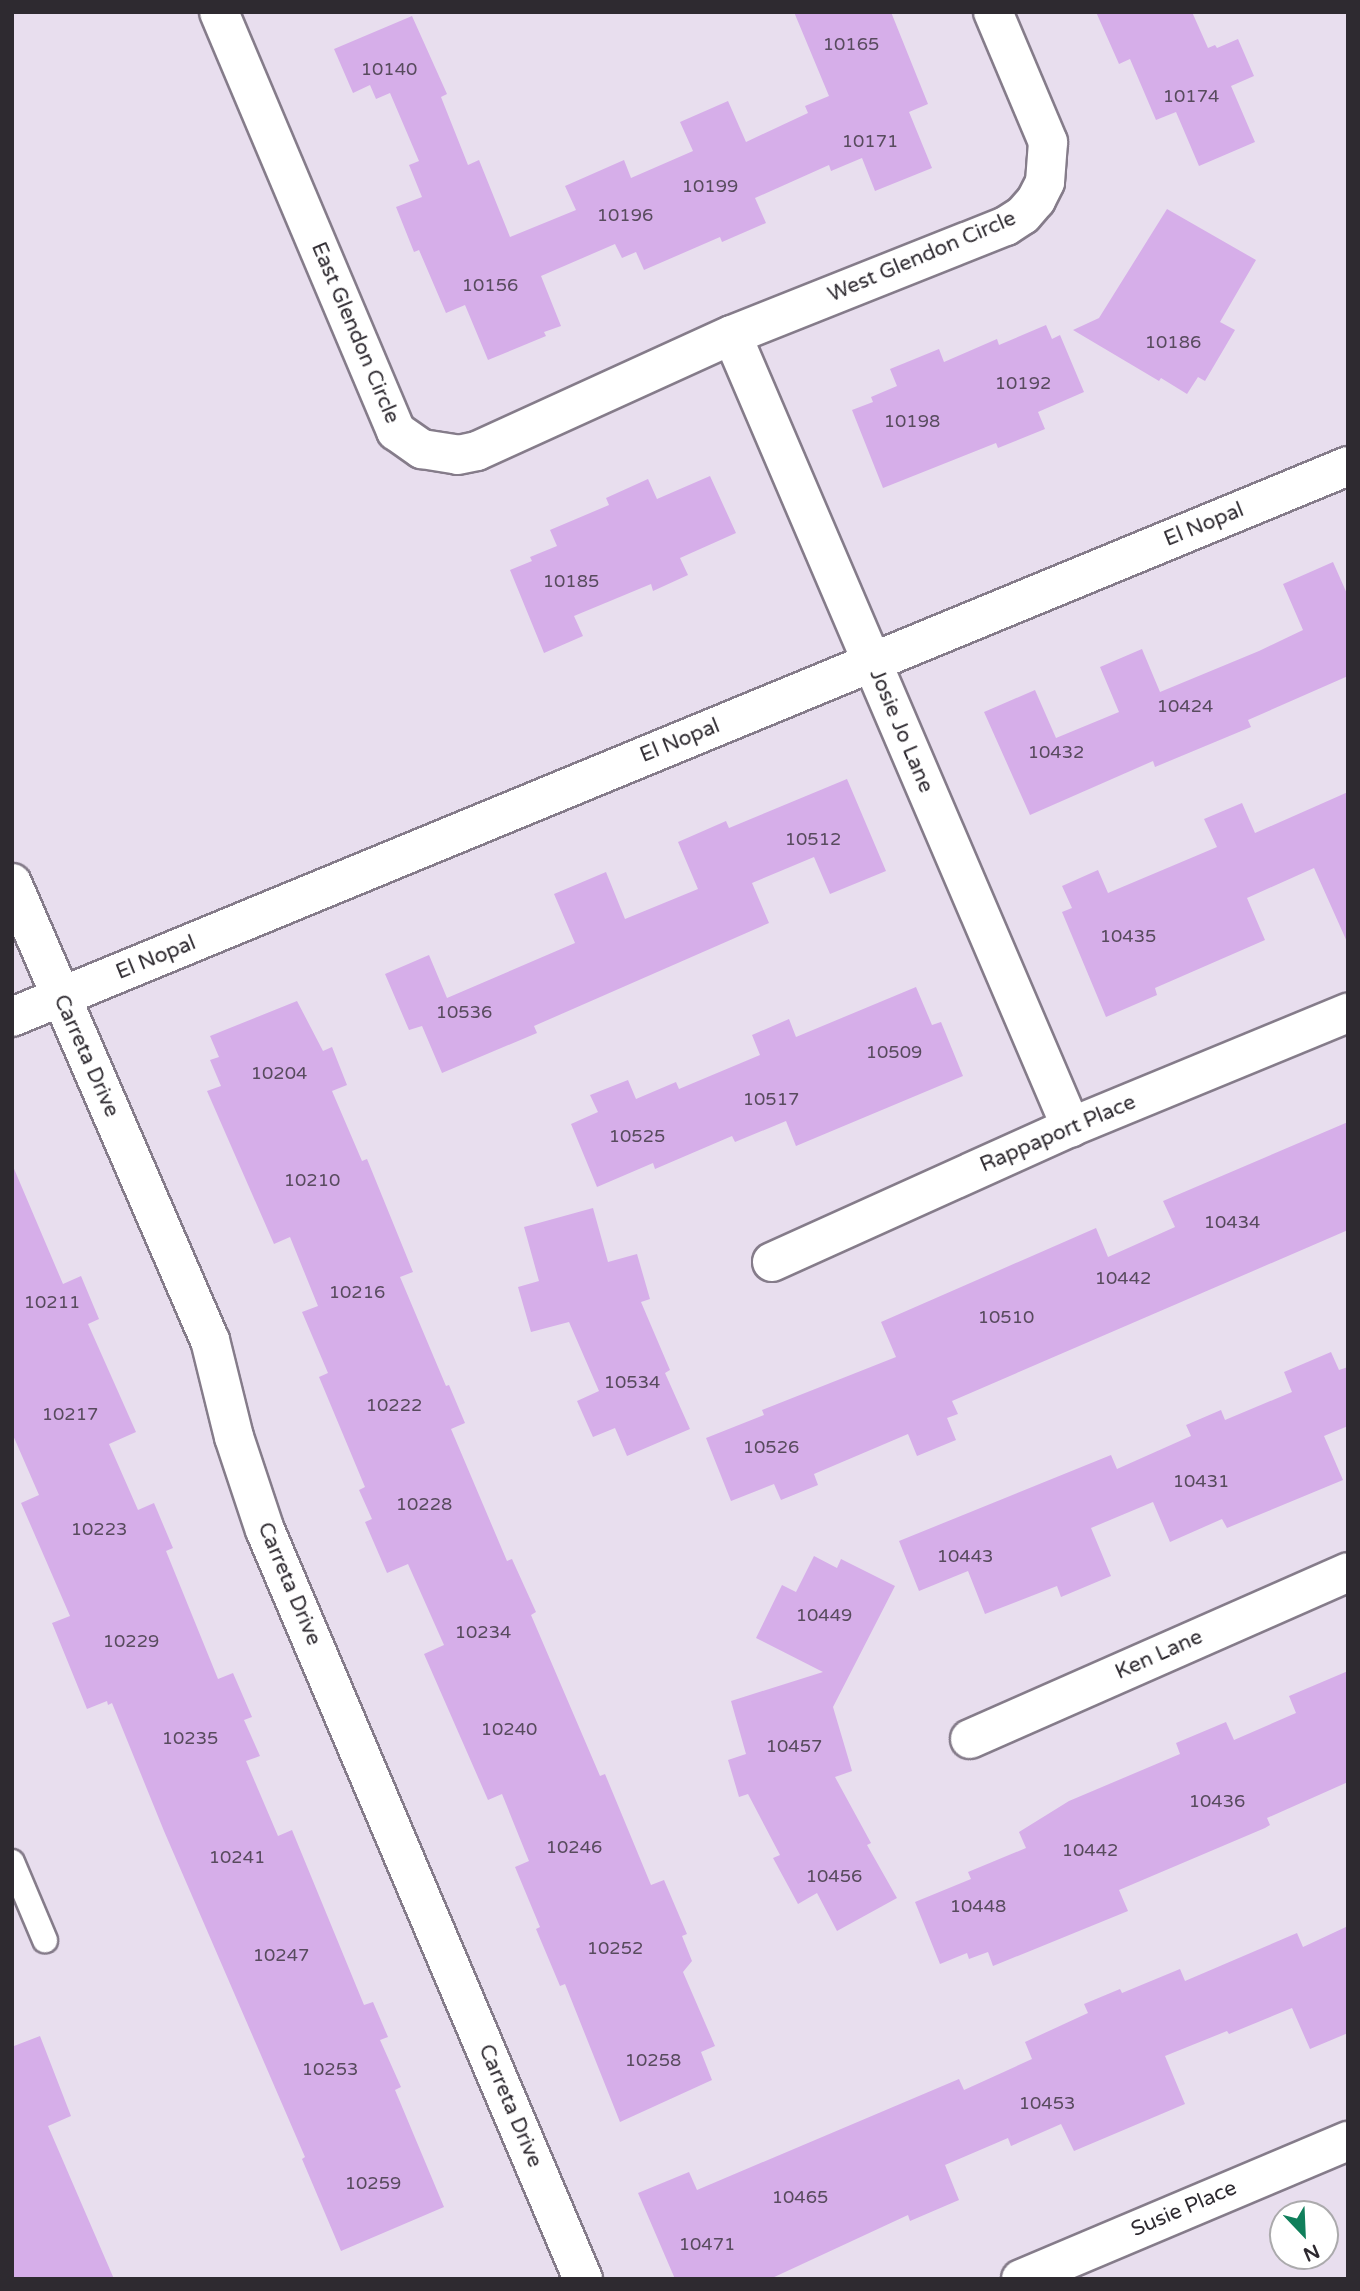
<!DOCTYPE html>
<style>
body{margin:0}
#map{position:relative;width:1360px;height:2291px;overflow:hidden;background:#e8deee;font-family:"Varela Round",sans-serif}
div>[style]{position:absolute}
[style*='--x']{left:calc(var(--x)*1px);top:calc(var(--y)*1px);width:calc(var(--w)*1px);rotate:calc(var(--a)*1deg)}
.building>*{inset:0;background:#d6aee9}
.roads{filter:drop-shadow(2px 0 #857c8a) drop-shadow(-2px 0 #857c8a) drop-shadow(0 2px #857c8a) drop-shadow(0 -2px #857c8a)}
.service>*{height:24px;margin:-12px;padding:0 12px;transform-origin:12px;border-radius:12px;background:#fff}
.minor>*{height:38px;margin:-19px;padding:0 19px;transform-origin:19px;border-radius:19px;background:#fff}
.secondary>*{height:38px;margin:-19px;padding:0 19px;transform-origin:19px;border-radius:19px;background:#fff}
span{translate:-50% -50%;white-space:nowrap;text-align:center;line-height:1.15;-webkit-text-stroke:7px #fff;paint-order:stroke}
.number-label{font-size:18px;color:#584b5e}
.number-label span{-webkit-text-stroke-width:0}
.street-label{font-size:21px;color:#2e2a30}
.frame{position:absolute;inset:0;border:14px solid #2e2a30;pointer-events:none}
.north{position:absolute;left:1269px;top:2200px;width:70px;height:70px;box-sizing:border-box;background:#fff;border:2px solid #abaaac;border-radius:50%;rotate:157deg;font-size:19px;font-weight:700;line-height:28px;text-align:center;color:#2e2a30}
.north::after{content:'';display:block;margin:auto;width:24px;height:32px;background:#107f5b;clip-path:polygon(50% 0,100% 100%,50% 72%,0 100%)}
</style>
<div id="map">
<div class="building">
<i style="clip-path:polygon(794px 12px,891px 12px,928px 104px,909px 112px,932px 168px,875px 191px,862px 158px,831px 171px,829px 165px,755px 198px,766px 223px,722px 242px,720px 237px,644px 270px,636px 252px,622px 258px,615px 244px,541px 276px,561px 326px,544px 332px,546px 336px,488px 360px,465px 305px,446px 313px,419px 250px,414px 252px,396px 207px,422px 197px,409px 165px,419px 161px,390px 93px,376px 99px,370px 85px,353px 93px,334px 49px,412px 16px,447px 94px,441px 97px,468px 165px,479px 160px,510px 237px,576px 210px,565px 186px,624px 160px,631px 178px,693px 151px,680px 122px,728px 101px,746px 142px,808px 113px,805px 106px,829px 96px)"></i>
<i style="clip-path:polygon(1096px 12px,1192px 12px,1208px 48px,1215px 45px,1217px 48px,1238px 39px,1254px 76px,1231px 86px,1255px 142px,1199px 166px,1176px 112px,1156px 120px,1130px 59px,1119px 64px)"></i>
<i style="clip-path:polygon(1167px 209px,1256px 260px,1220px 322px,1235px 330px,1205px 381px,1198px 377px,1187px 394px,1161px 378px,1159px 381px,1073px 330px,1099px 318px)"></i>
<i style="clip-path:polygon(1046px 325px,1052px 339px,1060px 335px,1084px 392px,1038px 412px,1045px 429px,998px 448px,996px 443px,883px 488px,852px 410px,873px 402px,871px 397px,897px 386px,890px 369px,939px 349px,944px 362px,997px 339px,999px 345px)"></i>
<i style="clip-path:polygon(710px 476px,736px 533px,680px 558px,688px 575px,653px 591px,651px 584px,574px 616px,583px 636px,544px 653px,510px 570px,532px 561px,530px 557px,557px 546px,550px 530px,609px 505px,606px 498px,648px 479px,657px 499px)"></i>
<i style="clip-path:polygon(1333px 562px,1348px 596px,1348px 676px,1248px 720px,1251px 727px,1155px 767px,1153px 761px,1030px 815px,984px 712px,1035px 690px,1056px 738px,1119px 712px,1100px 667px,1142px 649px,1160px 692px,1259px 651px,1303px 630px,1283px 584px)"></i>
<i style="clip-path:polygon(847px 779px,886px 871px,830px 894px,814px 857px,752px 883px,769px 923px,534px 1026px,537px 1033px,442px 1073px,422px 1026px,409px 1030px,385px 974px,429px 955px,447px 998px,575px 943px,554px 894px,606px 872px,625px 919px,698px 889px,678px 842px,726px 821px,729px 828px)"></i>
<i style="clip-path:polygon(1348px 792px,1348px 944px,1314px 868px,1247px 898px,1265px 940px,1155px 988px,1157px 995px,1106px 1017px,1062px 912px,1072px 908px,1062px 886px,1098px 870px,1108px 893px,1217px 847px,1204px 819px,1242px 803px,1255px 833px)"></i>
<i style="clip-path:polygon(916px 987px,932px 1025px,941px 1022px,963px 1076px,796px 1146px,786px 1121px,735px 1142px,732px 1136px,655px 1169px,653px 1163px,597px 1187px,571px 1124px,598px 1112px,590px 1095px,628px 1080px,636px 1099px,676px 1082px,679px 1089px,760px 1055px,752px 1035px,789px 1019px,796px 1037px)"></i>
<i style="clip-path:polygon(297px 1001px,323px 1051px,332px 1047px,347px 1085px,332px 1091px,362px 1161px,367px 1159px,413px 1272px,400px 1277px,446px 1386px,449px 1385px,465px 1423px,451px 1429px,507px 1561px,512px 1559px,536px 1612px,531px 1615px,600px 1776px,605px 1774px,651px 1885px,664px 1880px,687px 1934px,682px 1936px,692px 1961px,683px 1972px,715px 2046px,701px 2052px,712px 2080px,620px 2122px,565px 1984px,560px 1986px,536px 1929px,540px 1927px,515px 1867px,529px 1861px,502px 1794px,488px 1800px,424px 1654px,444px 1645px,408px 1564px,387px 1573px,365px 1522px,372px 1519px,359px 1490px,365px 1487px,319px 1377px,328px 1373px,302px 1312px,318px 1306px,290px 1237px,274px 1244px,207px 1091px,221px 1086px,210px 1060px,219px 1057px,210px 1036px)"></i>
<i style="clip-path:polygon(1348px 1122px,1348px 1230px,952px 1401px,958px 1414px,947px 1418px,956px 1440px,917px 1456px,908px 1434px,814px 1474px,818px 1485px,781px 1500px,774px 1484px,731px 1501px,706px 1438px,764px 1415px,762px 1410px,896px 1357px,881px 1322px,1096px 1228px,1108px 1257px,1175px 1227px,1163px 1201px)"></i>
<i style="clip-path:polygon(12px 1164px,63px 1284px,81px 1276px,99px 1319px,88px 1324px,136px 1432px,109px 1444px,138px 1510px,154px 1503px,173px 1548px,166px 1551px,218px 1679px,233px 1673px,252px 1717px,244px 1720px,260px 1756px,246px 1761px,278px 1836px,292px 1830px,364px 2005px,373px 2002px,388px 2037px,380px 2040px,401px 2087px,395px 2090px,444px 2207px,341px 2251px,302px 2159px,305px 2157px,164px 1831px,112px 1703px,108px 1705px,107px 1701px,87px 1709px,52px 1623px,70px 1616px,21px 1503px,39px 1495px,12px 1433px)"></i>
<i style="clip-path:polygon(593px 1208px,608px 1262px,637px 1254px,650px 1299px,641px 1302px,670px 1370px,665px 1373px,690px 1429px,627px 1456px,615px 1428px,593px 1437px,577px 1401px,599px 1391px,569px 1322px,531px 1332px,518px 1287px,539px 1281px,524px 1227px)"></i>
<i style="clip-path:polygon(1331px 1352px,1339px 1370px,1348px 1367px,1348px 1426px,1324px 1436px,1343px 1480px,1227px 1528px,1222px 1519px,1170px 1542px,1153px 1502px,1091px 1528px,1111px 1576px,1061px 1597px,1057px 1586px,985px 1614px,968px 1571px,919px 1591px,899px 1541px,1111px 1455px,1117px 1469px,1191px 1436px,1186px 1425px,1221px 1410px,1225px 1420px,1292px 1392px,1284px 1372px)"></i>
<i style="clip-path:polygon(814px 1556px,837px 1568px,841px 1559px,895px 1586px,833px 1707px,852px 1771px,835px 1777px,871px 1843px,867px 1845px,897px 1898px,837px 1931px,817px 1893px,798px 1904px,773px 1858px,780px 1855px,748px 1794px,739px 1797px,728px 1760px,746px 1754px,731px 1701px,823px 1672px,756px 1638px,782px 1585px,796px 1592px)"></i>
<i style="clip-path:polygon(1348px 1671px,1348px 1782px,1267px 1818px,1270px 1825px,1265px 1828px,1119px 1890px,1128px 1911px,993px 1966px,988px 1952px,969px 1959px,967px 1953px,940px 1964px,915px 1902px,971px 1879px,968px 1872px,1026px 1848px,1019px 1832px,1069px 1801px,1180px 1754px,1176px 1743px,1226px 1722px,1234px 1740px,1296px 1713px,1289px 1696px)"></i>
<i style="clip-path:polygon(1348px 1926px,1348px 2033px,1310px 2049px,1292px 2008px,1229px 2034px,1227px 2031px,1165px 2056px,1185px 2104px,1074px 2151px,1061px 2124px,1011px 2146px,1008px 2138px,945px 2165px,959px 2200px,910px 2221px,908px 2215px,770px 2279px,675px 2279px,638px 2193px,689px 2172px,697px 2190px,959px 2079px,964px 2090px,1032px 2059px,1025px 2042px,1088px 2013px,1084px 2004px,1120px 1989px,1122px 1993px,1180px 1969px,1185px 1981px,1297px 1933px,1303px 1947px)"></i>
<i style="clip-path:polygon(40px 2036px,71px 2116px,48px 2126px,114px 2279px,12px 2279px,12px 2043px,14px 2046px)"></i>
</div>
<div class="roads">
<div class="service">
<i style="--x:12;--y:1862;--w:85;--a:67.1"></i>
</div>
<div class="minor">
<i style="--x:219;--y:12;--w:455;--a:67.1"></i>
<i style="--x:396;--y:431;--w:32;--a:35"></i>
<i style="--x:422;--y:449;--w:36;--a:9"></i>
<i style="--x:458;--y:455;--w:19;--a:-12"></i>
<i style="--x:477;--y:451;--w:280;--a:-24.5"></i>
<i style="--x:732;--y:335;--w:295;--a:-21.7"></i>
<i style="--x:1006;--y:226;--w:20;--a:-33"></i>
<i style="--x:1023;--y:215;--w:20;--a:-49"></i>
<i style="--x:1036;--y:200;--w:20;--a:-63"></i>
<i style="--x:1045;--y:182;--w:40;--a:-85.7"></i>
<i style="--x:1048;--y:142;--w:141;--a:-112.9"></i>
<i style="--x:732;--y:335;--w:862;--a:66.83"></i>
<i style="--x:12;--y:883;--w:498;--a:66.6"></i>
<i style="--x:210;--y:1340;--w:100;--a:76.1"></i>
<i style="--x:234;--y:1437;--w:98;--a:71.6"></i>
<i style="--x:265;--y:1530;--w:814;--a:67"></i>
<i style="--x:772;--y:1262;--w:328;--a:-24.3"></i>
<i style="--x:1071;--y:1127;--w:300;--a:-22.4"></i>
<i style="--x:970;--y:1739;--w:413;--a:-23.8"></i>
<i style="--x:1021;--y:2279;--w:355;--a:-22.9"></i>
</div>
<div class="secondary">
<i style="--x:12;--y:1017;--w:1445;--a:-22.41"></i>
</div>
</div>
<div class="number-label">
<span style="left:851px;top:44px">10165</span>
<span style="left:389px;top:69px">10140</span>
<span style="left:1191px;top:96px">10174</span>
<span style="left:870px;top:141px">10171</span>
<span style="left:710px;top:186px">10199</span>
<span style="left:625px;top:215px">10196</span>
<span style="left:490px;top:285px">10156</span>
<span style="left:1173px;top:342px">10186</span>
<span style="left:1023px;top:383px">10192</span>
<span style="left:912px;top:421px">10198</span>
<span style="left:571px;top:581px">10185</span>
<span style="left:1185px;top:706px">10424</span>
<span style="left:1056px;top:752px">10432</span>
<span style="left:813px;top:839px">10512</span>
<span style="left:1128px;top:936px">10435</span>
<span style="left:464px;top:1012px">10536</span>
<span style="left:894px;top:1052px">10509</span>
<span style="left:279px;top:1073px">10204</span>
<span style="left:771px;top:1099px">10517</span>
<span style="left:637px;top:1136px">10525</span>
<span style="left:312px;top:1180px">10210</span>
<span style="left:1232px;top:1222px">10434</span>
<span style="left:1123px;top:1278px">10442</span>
<span style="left:357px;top:1292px">10216</span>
<span style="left:52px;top:1302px">10211</span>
<span style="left:1006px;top:1317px">10510</span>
<span style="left:632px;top:1382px">10534</span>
<span style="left:394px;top:1405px">10222</span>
<span style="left:70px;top:1414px">10217</span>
<span style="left:771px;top:1447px">10526</span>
<span style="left:1201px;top:1481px">10431</span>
<span style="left:424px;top:1504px">10228</span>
<span style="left:99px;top:1529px">10223</span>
<span style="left:965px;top:1556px">10443</span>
<span style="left:824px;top:1615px">10449</span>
<span style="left:483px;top:1632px">10234</span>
<span style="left:131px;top:1641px">10229</span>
<span style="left:509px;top:1729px">10240</span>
<span style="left:190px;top:1738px">10235</span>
<span style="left:794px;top:1746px">10457</span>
<span style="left:1217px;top:1801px">10436</span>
<span style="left:574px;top:1847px">10246</span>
<span style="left:1090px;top:1850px">10442</span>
<span style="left:237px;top:1857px">10241</span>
<span style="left:834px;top:1876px">10456</span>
<span style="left:978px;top:1906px">10448</span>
<span style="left:615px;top:1948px">10252</span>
<span style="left:281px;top:1955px">10247</span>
<span style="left:653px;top:2060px">10258</span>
<span style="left:330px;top:2069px">10253</span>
<span style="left:1047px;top:2103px">10453</span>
<span style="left:373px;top:2183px">10259</span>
<span style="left:800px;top:2197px">10465</span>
<span style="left:707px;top:2244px">10471</span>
</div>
<div class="street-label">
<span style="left:922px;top:257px;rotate:-23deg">West Glendon Circle</span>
<span style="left:355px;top:333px;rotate:67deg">East Glendon Circle</span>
<span style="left:1204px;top:525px;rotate:-22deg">El Nopal</span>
<span style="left:901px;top:731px;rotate:67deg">Josie Jo Lane</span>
<span style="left:680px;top:741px;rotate:-22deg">El Nopal</span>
<span style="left:156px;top:958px;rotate:-22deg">El Nopal</span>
<span style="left:86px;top:1056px;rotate:66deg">Carreta Drive</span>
<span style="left:1058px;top:1134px;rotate:-23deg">Rappaport Place</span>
<span style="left:289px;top:1584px;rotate:67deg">Carreta Drive</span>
<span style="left:1159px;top:1655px;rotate:-24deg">Ken Lane</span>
<span style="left:510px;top:2106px;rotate:67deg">Carreta Drive</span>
<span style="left:1184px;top:2209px;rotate:-23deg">Susie Place</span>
</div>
<div class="frame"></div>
<div class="north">N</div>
</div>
